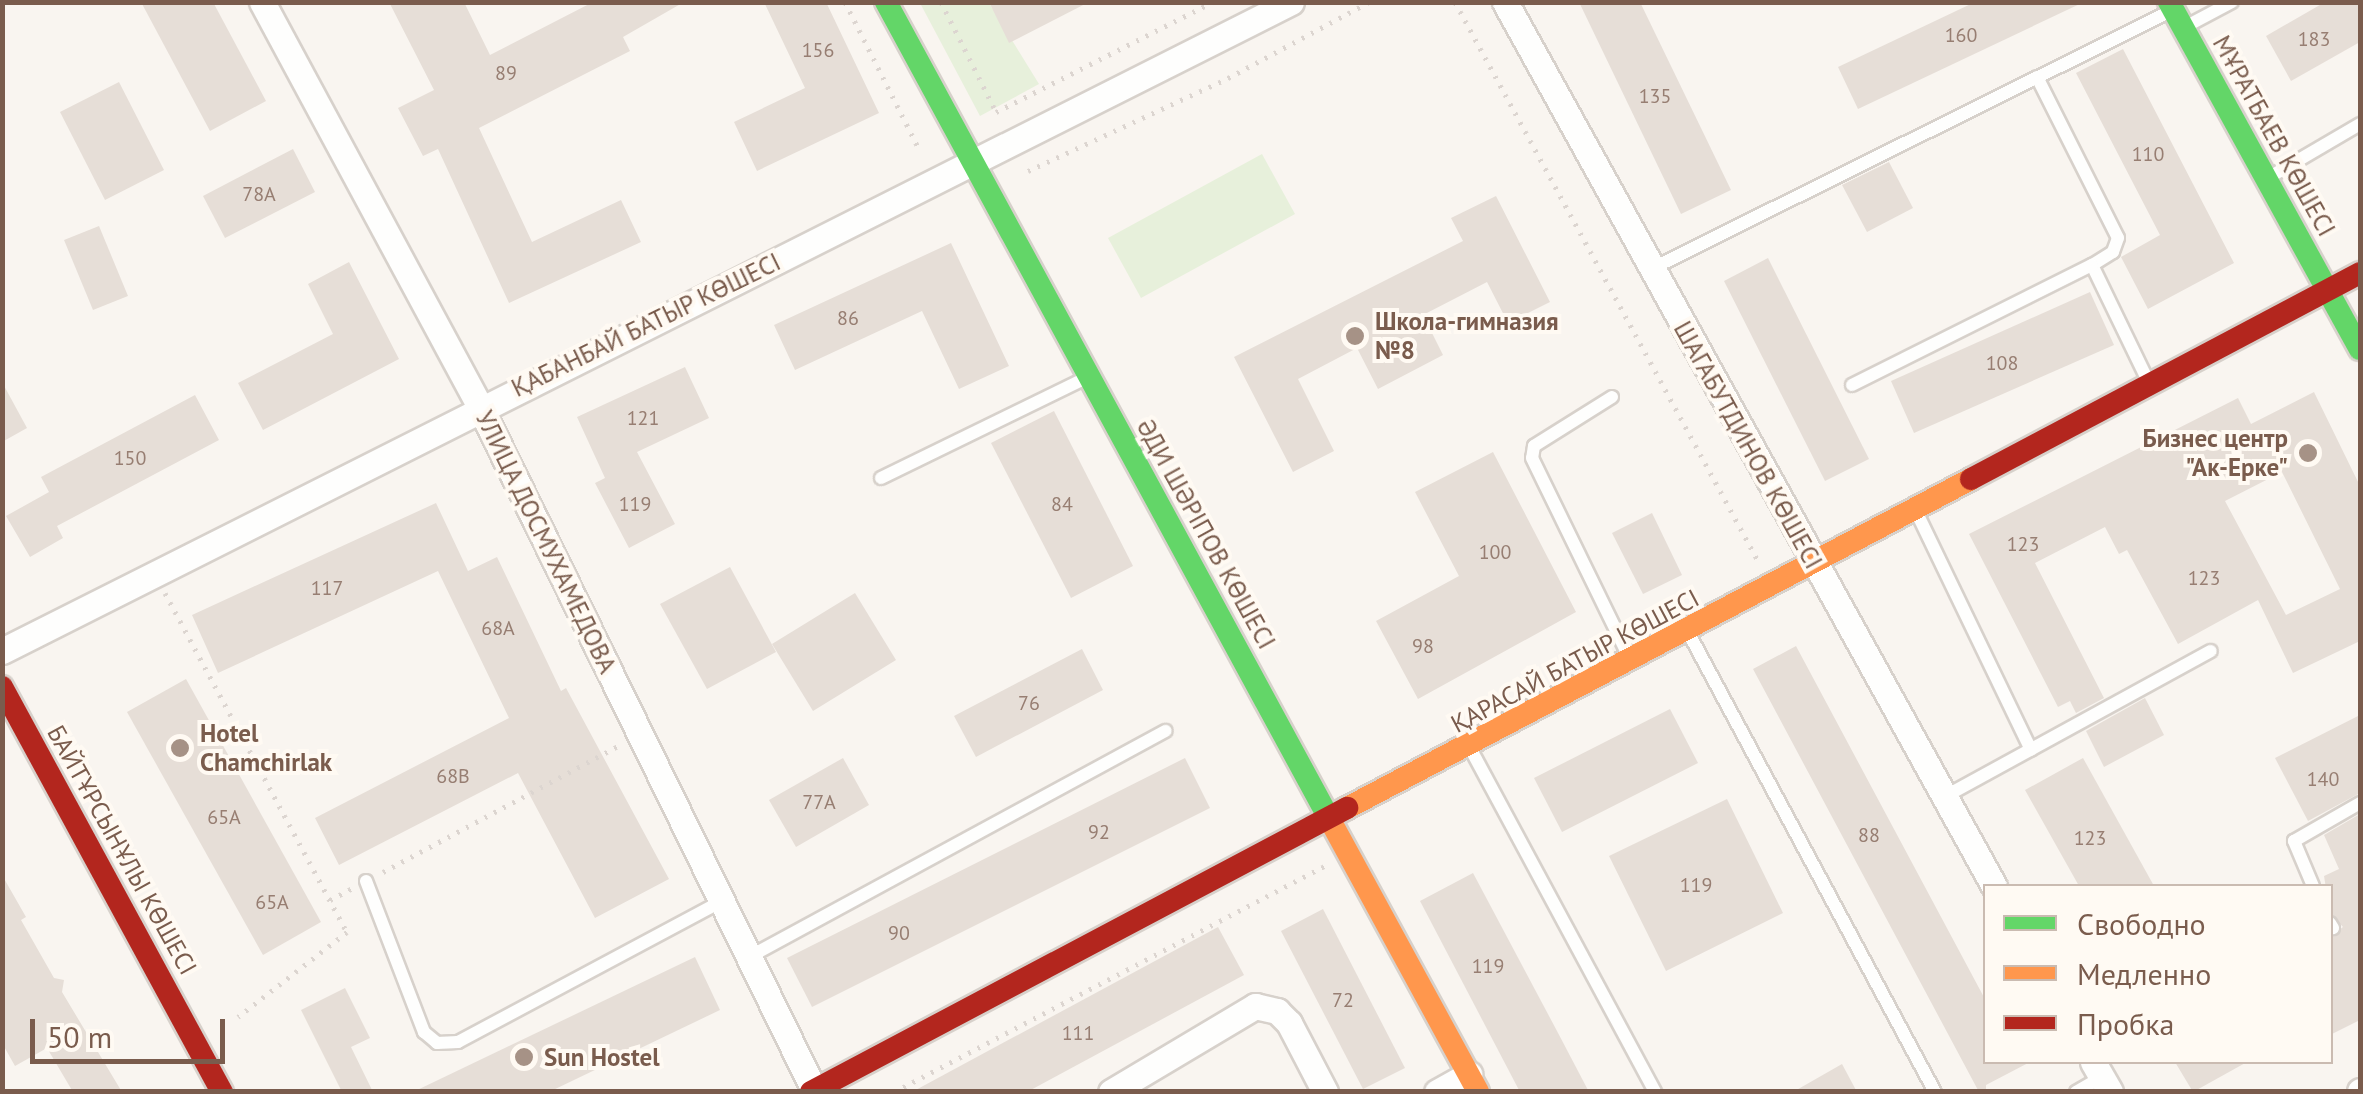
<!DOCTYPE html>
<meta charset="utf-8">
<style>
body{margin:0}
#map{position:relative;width:2363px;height:1094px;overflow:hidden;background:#f9f5f0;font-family:"PT Sans",sans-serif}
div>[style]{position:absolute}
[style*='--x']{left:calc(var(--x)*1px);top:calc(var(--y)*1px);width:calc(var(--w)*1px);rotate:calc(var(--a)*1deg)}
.green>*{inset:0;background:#e7f0db}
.building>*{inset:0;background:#e6ded7}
.path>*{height:5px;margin-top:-2.5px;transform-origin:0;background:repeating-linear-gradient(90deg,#dcd5d0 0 2.5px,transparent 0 10.5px)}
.roads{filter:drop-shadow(2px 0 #d7d1cb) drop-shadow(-2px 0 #d7d1cb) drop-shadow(0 2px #d7d1cb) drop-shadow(0 -2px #d7d1cb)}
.lane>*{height:12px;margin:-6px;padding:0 6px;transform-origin:6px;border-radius:6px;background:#fefefd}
.street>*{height:25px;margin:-12.5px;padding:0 12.5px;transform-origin:12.5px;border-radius:12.5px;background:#fefefd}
.fast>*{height:22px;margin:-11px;padding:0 11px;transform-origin:11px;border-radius:11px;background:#63d668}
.slow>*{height:22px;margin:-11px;padding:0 11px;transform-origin:11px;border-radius:11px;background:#ff974d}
.jam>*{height:22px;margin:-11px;padding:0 11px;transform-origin:11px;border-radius:11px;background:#b3261e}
.dots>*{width:28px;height:28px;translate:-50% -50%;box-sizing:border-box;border:5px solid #fffaf3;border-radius:50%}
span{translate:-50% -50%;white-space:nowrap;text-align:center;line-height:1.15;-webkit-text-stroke:8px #fffaf3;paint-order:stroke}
.number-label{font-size:20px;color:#977e72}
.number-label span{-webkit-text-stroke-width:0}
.street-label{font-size:25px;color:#7a5c4d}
.poi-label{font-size:25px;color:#7a5c4d;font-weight:700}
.left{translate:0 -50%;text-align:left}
.right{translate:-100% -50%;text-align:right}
.frame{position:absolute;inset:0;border:5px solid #7a5c4d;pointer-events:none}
.legend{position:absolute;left:1983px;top:884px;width:350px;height:180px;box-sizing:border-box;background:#fffaf3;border:2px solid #cabbb1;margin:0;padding:12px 18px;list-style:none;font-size:30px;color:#7a5c4d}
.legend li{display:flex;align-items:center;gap:20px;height:50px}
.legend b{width:50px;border:2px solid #cabbb1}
.scale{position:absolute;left:30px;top:1019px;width:195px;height:45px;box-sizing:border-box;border:5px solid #7a5c4d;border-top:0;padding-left:12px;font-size:30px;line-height:35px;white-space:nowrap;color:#7a5c4d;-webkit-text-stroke:8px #fffaf3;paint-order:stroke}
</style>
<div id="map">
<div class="green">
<i style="clip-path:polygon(920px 3px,989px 3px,1039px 84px,980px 116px)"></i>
<i style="clip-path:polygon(1262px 154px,1295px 214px,1141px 298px,1108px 238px)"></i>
</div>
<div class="building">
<i style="clip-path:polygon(141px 2px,213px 2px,266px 101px,210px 131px)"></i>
<i style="clip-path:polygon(389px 2px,464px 2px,490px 55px,593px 2px,684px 2px,623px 37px,630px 51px,479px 128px,532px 242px,621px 200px,641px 242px,509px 303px,438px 149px,423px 156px,398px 108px,434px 90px)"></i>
<i style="clip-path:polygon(764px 2px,826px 2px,879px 113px,757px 171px,734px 122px,805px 88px)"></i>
<i style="clip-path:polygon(989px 2px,1089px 2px,1009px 43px)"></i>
<i style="clip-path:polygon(1579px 2px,1640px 2px,1731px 190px,1681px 214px)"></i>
<i style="clip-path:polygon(1975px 2px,2084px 2px,1858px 109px,1838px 67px)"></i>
<i style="clip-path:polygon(2325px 2px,2360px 2px,2360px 42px,2291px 81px,2266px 36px)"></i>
<i style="clip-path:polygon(2123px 49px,2234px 263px,2148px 309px,2121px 257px,2160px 235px,2076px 73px)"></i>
<i style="clip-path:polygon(119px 82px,164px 170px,105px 200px,60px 112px)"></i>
<i style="clip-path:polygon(293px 149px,315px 192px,225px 238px,203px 196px)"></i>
<i style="clip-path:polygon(1889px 162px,1913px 208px,1867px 232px,1842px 185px)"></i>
<i style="clip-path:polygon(1496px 196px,1550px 302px,1508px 323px,1487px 282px,1423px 315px,1443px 355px,1378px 389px,1357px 348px,1298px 379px,1334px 451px,1293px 472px,1234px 357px,1463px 241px,1451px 218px)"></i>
<i style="clip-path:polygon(99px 226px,128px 296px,93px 310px,64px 240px)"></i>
<i style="clip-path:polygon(951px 243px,1009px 366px,959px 389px,922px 311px,795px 370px,774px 325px)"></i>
<i style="clip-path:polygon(1768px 258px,1869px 459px,1825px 481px,1724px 281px)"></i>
<i style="clip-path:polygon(349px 262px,399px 359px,263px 430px,238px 383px,333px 334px,308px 284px)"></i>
<i style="clip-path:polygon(2090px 292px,2114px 345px,1914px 433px,1891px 381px)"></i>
<i style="clip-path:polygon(685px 367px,709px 418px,637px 452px,675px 524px,629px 548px,595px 483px,605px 478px,577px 417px)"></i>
<i style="clip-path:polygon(2px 382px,27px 428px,2px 442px)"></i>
<i style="clip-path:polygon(evenodd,2314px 392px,2360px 486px,2360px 641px,2293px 673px,2258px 600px,2178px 644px,2127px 550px,2119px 554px,2105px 527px,2035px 563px,2104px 698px,2076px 713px,2070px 701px,2058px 707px,1969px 534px,2238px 398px,2251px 424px,2314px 392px,2282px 472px,2340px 589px,2286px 615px,2225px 501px,2282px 472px)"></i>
<i style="clip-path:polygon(195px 395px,219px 440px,57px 526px,63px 538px,30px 557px,6px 516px,49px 492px,41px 477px)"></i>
<i style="clip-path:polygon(1054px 411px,1133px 566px,1071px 598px,991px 443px)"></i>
<i style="clip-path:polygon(1493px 452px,1576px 612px,1418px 699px,1376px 621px,1459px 576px,1415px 492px)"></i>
<i style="clip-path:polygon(436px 503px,468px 571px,497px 557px,561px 691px,566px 688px,669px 879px,595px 918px,518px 773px,339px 865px,315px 818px,509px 718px,438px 571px,218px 673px,192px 615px)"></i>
<i style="clip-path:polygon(1652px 513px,1682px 575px,1643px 594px,1612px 533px)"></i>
<i style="clip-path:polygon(730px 567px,776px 652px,707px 689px,660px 604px)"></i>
<i style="clip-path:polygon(855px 593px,896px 660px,813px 711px,772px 644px)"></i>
<i style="clip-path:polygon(1796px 646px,1986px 1001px,1986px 1062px,2030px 1062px,1986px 1085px,1986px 1092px,1979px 1092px,1753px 669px)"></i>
<i style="clip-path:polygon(1082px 649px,1103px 690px,976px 757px,954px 716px)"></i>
<i style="clip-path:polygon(186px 679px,321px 922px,263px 955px,127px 712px)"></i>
<i style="clip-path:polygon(2145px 698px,2164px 735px,2104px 767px,2086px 731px)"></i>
<i style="clip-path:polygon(1670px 709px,1698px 763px,1562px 832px,1534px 778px)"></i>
<i style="clip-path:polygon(2360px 715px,2360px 793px,2308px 821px,2275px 758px)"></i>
<i style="clip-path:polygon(843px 758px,869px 805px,796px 847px,769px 800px)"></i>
<i style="clip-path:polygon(1185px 758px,1210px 808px,812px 1007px,787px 958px)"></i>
<i style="clip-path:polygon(2083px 758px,2154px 886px,2079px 886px,2025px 790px)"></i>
<i style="clip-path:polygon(1727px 799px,1783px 913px,1666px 971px,1609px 856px)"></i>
<i style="clip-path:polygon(2360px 814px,2360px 1020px,2330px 1035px,2330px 937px,2343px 927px,2330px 913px,2324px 876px,2339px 869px,2324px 835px)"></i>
<i style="clip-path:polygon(1473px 873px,1557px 1031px,1589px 1092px,1520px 1092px,1420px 901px)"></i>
<i style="clip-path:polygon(2px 875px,26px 917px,21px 920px,54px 978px,64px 980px,62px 992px,122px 1092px,73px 1092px,47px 1048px,15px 1066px,2px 1043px)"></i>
<i style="clip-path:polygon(1323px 909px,1405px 1068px,1363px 1089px,1281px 931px)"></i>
<i style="clip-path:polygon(1218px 927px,1244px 975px,1027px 1092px,912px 1092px)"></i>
<i style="clip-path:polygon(695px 957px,720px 1010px,549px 1092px,413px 1092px)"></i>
<i style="clip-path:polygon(345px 988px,370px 1038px,351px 1047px,373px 1092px,342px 1092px,301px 1010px)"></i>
<i style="clip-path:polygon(2175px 1062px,2247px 1062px,2193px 1092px)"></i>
<i style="clip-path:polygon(1842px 1064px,1857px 1092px,1793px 1092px)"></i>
</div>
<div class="path">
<i style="--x:845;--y:2;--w:167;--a:63.3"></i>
<i style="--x:941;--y:2;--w:123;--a:63.4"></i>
<i style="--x:996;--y:112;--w:243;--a:-26.9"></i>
<i style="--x:1455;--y:2;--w:634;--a:61.53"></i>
<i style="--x:1028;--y:171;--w:221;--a:-24.9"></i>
<i style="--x:1228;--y:78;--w:160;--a:-28.3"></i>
<i style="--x:165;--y:593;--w:385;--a:61.8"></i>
<i style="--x:347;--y:932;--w:138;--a:142.1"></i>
<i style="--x:383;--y:872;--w:269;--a:-28.2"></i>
<i style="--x:330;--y:900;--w:24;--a:-28"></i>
<i style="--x:894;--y:1092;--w:487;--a:-27.7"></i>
</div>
<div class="roads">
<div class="lane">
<i style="--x:2185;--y:27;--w:53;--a:-28"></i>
<i style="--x:2037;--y:77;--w:180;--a:63.3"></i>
<i style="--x:2118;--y:238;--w:15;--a:110"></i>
<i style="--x:2113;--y:252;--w:25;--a:148"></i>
<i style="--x:2092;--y:265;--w:131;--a:64.2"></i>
<i style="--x:2268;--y:178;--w:107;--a:-30.4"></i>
<i style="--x:1651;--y:269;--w:583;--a:-26.39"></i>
<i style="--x:1852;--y:385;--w:268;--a:-26.6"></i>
<i style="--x:1612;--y:397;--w:92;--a:147.9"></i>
<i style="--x:1534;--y:446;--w:12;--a:99"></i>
<i style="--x:1532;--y:458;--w:219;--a:64"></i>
<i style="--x:881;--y:478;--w:228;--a:-26"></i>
<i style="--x:1916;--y:511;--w:265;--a:64.3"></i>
<i style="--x:1688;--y:632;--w:522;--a:61.77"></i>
<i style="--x:1470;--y:748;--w:391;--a:61.7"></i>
<i style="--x:1944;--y:797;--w:304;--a:-28.7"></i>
<i style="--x:366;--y:881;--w:162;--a:69"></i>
<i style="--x:424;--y:1032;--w:17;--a:40"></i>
<i style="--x:437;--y:1043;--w:21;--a:-3"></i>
<i style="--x:458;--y:1042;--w:299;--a:-28.1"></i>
<i style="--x:2313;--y:886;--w:49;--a:-112.9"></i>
<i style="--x:2294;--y:841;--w:76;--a:-29.9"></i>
<i style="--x:2330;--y:923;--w:6;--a:59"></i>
<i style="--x:749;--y:957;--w:474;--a:-28.5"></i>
<i style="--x:2076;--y:1092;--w:30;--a:-30"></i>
</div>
<div class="street">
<i style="--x:262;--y:2;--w:460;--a:61.7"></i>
<i style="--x:480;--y:407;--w:760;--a:63.94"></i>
<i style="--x:1505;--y:2;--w:1010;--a:61.05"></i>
<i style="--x:2;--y:651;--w:1443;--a:-26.72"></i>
<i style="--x:2093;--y:1062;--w:34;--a:60"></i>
<i style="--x:1111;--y:1092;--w:168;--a:-30.8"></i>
<i style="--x:1255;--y:1006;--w:23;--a:13"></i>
<i style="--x:1277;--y:1011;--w:17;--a:45"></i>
<i style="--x:1289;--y:1023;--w:78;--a:62.4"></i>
<i style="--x:1437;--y:1092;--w:37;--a:-29"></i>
<i style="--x:2360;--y:1092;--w:1;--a:-90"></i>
</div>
<div class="fast">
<i style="--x:886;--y:2;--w:933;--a:61.51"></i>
<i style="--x:2169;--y:2;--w:396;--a:61.2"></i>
</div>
<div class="slow">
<i style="--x:1347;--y:808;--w:705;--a:-27.8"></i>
<i style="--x:1331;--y:822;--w:307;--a:61.4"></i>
</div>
<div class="jam">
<i style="--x:1971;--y:479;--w:440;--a:-27.9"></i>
<i style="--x:2;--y:687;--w:461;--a:61.5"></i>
<i style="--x:811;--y:1092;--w:607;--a:-27.92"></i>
</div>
</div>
<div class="dots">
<i style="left:1355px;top:336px;background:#a69286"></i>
<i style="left:2308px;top:453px;background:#a69286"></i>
<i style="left:180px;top:748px;background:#a69286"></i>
<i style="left:524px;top:1057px;background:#a69286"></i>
</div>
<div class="number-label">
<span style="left:1961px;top:35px">160</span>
<span style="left:2314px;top:39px">183</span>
<span style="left:818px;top:50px">156</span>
<span style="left:506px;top:73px">89</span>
<span style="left:1655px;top:96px">135</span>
<span style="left:2148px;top:154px">110</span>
<span style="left:259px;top:194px">78А</span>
<span style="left:848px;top:318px">86</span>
<span style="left:2002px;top:363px">108</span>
<span style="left:643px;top:418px">121</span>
<span style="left:130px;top:458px">150</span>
<span style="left:635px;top:504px">119</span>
<span style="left:1062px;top:504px">84</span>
<span style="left:2023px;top:544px">123</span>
<span style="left:1495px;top:552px">100</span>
<span style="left:2204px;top:578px">123</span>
<span style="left:327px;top:588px">117</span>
<span style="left:498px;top:628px">68А</span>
<span style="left:1423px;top:646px">98</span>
<span style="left:1029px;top:703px">76</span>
<span style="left:453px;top:776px">68В</span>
<span style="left:2323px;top:779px">140</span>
<span style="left:819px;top:802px">77А</span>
<span style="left:224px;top:817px">65А</span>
<span style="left:1099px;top:832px">92</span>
<span style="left:1869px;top:835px">88</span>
<span style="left:2090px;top:838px">123</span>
<span style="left:1696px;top:885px">119</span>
<span style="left:272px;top:902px">65А</span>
<span style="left:899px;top:933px">90</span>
<span style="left:1488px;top:966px">119</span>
<span style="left:1343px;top:1000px">72</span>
<span style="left:1078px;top:1033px">111</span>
</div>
<div class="street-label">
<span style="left:2274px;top:136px;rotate:61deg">МҰРАТБАЕВ КӨШЕСІ</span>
<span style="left:646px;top:325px;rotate:-26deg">ҚАБАНБАЙ БАТЫР КӨШЕСІ</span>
<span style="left:1748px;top:445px;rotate:61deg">ШАГАБУТДИНОВ КӨШЕСІ</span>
<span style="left:1206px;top:534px;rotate:61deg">ӘДИ ШӘРІПОВ КӨШЕСІ</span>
<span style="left:546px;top:542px;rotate:64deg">УЛИЦА ДОСМУХАМЕДОВА</span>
<span style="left:1575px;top:661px;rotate:-28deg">ҚАРАСАЙ БАТЫР КӨШЕСІ</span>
<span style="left:122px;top:850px;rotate:61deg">БАЙТҰРСЫНҰЛЫ КӨШЕСІ</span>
</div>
<div class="poi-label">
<span class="left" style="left:1375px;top:336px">Школа-гимназия<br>№8</span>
<span class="right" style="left:2288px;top:453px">Бизнес центр<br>"Ак-Ерке"</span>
<span class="left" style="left:200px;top:748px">Hotel<br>Chamchirlak</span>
<span class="left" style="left:544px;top:1057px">Sun Hostel</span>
</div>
<div class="frame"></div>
<ul class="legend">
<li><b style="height:12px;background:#63d668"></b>Свободно</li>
<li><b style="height:12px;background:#ff974d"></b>Медленно</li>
<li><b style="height:12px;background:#b3261e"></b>Пробка</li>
</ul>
<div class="scale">50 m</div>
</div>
